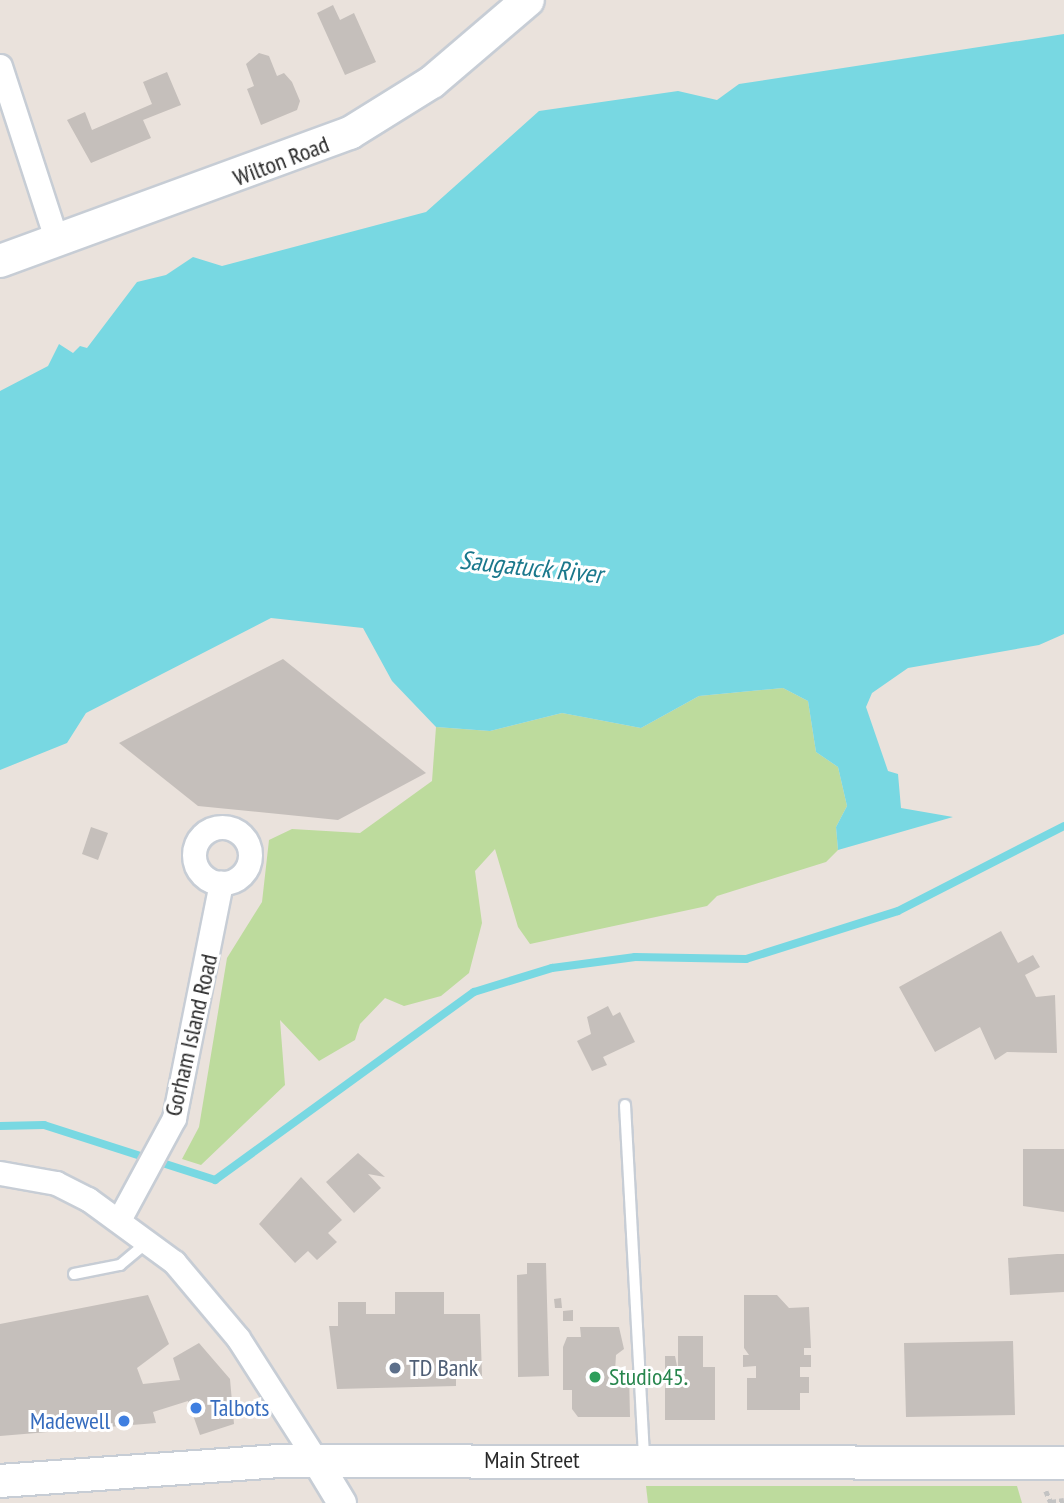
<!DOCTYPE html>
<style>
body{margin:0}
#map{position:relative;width:1064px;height:1503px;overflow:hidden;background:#eae2dc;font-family:"PT Sans Narrow",sans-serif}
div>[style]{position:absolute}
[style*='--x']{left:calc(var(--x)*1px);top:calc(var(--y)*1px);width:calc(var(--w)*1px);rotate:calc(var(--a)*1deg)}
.green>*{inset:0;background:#bddb9d}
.water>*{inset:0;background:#78d8e2}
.stream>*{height:8px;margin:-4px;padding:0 4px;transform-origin:4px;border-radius:4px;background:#78d8e2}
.building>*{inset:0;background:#c5bfbb}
.path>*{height:4.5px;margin-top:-2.25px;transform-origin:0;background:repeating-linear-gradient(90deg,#c3c3c3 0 5px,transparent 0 8.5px)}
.roads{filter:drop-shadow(2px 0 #c7cdd5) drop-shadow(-2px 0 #c7cdd5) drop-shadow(0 2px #c7cdd5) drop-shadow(0 -2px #c7cdd5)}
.service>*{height:10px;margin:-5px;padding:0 5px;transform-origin:5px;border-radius:5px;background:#fff}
.minor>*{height:23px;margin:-11.5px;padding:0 11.5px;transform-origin:11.5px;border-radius:11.5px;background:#fff}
.minor>.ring{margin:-11.5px;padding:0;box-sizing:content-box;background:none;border:23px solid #fff;border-radius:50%}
.tertiary>*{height:28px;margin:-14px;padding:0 14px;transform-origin:14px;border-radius:14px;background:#fff}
.secondary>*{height:32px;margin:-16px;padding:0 16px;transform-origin:16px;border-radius:16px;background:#fff}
.dots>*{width:19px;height:19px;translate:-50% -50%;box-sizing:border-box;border:4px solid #fff;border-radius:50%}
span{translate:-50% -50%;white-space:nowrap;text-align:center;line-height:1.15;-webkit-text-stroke:6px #fff;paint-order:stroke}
.street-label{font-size:24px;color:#292929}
.service-label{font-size:24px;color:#4e5e75}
.left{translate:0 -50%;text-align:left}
.leisure-label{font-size:24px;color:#27864d}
.shop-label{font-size:24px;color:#366cbe}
.right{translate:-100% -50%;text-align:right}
.water-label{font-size:26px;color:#1a788c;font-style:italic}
</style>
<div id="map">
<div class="green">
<i style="clip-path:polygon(783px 688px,808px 701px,816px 752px,838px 767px,847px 806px,836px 827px,838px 850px,826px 862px,717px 896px,707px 906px,530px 944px,518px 927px,495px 849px,475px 871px,482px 923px,469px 973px,441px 996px,404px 1006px,385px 998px,360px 1024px,355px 1040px,319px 1061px,280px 1020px,285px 1085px,201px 1165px,182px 1159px,199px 1127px,227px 958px,262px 902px,269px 840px,292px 829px,360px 833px,432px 781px,436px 727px,490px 731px,562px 713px,641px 728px,699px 696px)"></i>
<i style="clip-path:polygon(646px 1486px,1017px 1486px,1022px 1503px,648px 1503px)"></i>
</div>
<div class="water">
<i style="clip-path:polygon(1064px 34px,1064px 634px,1039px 645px,908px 668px,872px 693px,866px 707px,888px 771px,898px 774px,901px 808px,953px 817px,838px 850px,836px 827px,847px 806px,838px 767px,816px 752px,808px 701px,783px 688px,699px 696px,641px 728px,562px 713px,490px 731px,436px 727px,392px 681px,363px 628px,271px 618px,86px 713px,67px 743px,0 770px,0 391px,48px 366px,59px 344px,73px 353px,80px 346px,87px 348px,137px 282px,166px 275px,193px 257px,222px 266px,426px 212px,539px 111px,678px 91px,717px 100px,739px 84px)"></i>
</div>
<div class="stream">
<i style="--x:0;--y:1126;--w:44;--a:-1.3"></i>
<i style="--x:44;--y:1125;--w:180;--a:17.8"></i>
<i style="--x:215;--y:1180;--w:320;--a:-36"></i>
<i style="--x:474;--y:992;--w:82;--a:-17.1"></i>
<i style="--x:552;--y:968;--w:84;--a:-7.5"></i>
<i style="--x:635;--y:957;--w:111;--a:1"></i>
<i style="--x:746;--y:959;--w:159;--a:-17.5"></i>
<i style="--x:898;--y:911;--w:186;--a:-27.1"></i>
</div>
<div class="building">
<i style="clip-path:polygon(333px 5px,340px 20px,354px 13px,376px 62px,345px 75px,317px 13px)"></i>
<i style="clip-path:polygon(259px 53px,269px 56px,277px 76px,284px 73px,292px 82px,300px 101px,297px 110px,261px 125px,247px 89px,254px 86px,246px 64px)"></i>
<i style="clip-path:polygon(167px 72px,181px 105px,143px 120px,151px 138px,91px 163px,67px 120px,85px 112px,92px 130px,152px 104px,143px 82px)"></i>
<i style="clip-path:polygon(283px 659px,426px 773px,338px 820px,198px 806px,119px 743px)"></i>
<i style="clip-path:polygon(91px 827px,108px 833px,98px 860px,82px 854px)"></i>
<i style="clip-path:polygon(1001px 931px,1018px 963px,1033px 955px,1040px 967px,1025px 975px,1036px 997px,1055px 995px,1057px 1053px,1007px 1052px,995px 1060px,980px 1027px,935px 1052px,899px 987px)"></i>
<i style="clip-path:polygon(608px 1006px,613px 1016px,620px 1012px,635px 1042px,603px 1057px,607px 1065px,592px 1071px,577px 1041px,591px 1034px,587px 1017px)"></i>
<i style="clip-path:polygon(1023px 1149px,1064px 1149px,1064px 1212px,1023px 1206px)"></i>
<i style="clip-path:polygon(358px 1153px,385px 1177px,368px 1174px,381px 1188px,354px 1213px,326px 1182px)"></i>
<i style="clip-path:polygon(301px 1177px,342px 1220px,328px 1233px,337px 1242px,317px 1260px,308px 1251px,295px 1263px,259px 1224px)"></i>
<i style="clip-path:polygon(1057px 1254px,1064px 1254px,1064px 1292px,1010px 1295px,1008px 1258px)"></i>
<i style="clip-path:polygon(527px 1263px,546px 1263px,549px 1376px,518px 1377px,517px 1275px,527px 1274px)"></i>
<i style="clip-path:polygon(395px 1292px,444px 1292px,444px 1314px,480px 1314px,482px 1376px,456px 1376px,456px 1386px,337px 1389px,329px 1326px,338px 1326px,338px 1302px,366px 1302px,366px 1314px,395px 1314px)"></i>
<i style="clip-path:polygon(148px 1295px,169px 1344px,137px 1368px,143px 1384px,180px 1380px,173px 1358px,199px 1343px,230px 1379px,234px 1424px,200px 1435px,188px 1401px,153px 1412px,156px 1423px,0 1436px,0 1324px)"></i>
<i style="clip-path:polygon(744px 1295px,777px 1295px,789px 1308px,809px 1307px,811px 1348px,804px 1348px,804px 1355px,811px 1355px,811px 1367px,800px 1367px,800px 1377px,809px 1377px,809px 1393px,800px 1393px,800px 1410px,747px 1410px,747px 1378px,756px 1378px,756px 1366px,743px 1367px,743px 1355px,749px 1355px,744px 1348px)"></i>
<i style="clip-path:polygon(561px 1298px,562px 1308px,555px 1308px,554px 1299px)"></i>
<i style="clip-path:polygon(573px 1310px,573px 1321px,563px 1321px,563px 1311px)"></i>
<i style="clip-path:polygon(580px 1327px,619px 1327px,624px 1349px,616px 1355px,615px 1371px,629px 1372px,630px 1417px,578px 1417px,572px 1409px,572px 1390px,563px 1390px,563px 1347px,567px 1337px,581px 1337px)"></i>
<i style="clip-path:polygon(678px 1336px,703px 1336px,703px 1367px,715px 1367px,715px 1420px,665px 1420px,665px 1356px,675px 1356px,678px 1371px)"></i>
<i style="clip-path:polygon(1013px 1341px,1015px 1415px,906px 1417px,904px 1343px)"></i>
</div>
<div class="path">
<i style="--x:1046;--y:1491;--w:13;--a:67"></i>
<i style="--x:1051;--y:1502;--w:13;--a:-9"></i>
</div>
<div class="roads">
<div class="service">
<i style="--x:625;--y:1105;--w:354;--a:86.9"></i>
<i style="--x:74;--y:1274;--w:47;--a:-11.1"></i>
<i style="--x:120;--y:1265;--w:38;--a:-40"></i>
</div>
<div class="minor">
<i style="--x:0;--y:66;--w:184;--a:72"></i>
<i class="ring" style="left:194px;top:827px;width:33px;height:33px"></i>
<i style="--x:0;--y:1173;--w:57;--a:10.1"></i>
<i style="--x:56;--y:1183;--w:36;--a:27"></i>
<i style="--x:88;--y:1199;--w:107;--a:36.2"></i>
<i style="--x:174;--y:1262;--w:99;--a:49.9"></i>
<i style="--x:238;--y:1338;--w:145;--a:57.4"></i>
<i style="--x:120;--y:1218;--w:114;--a:-61.6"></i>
<i style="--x:174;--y:1118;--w:240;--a:-78.7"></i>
</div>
<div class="tertiary">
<i style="--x:316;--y:1460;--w:50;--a:58.8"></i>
</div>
<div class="secondary">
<i style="--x:0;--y:261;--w:373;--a:-20.1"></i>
<i style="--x:350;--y:133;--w:97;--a:-31.9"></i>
<i style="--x:432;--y:82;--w:126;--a:-40.5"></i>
<i style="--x:0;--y:1481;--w:278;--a:-4.1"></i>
<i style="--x:277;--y:1461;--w:787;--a:0.15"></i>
</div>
</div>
<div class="dots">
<i style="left:395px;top:1368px;background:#5c6f8a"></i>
<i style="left:595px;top:1377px;background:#2e9e5b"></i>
<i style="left:196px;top:1408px;background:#3f7fe0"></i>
<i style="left:124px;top:1421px;background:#3f7fe0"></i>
</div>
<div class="street-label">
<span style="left:281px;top:161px;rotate:-21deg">Wilton Road</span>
<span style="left:191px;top:1035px;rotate:-77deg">Gorham Island Road</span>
<span style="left:532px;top:1460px">Main Street</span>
</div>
<div class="service-label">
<span class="left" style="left:409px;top:1368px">TD Bank</span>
</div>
<div class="leisure-label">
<span class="left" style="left:609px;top:1377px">Studio45.</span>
</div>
<div class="shop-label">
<span class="left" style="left:210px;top:1408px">Talbots</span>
<span class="right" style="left:110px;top:1421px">Madewell</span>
</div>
<div class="water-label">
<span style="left:531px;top:567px;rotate:6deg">Saugatuck River</span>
</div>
</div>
